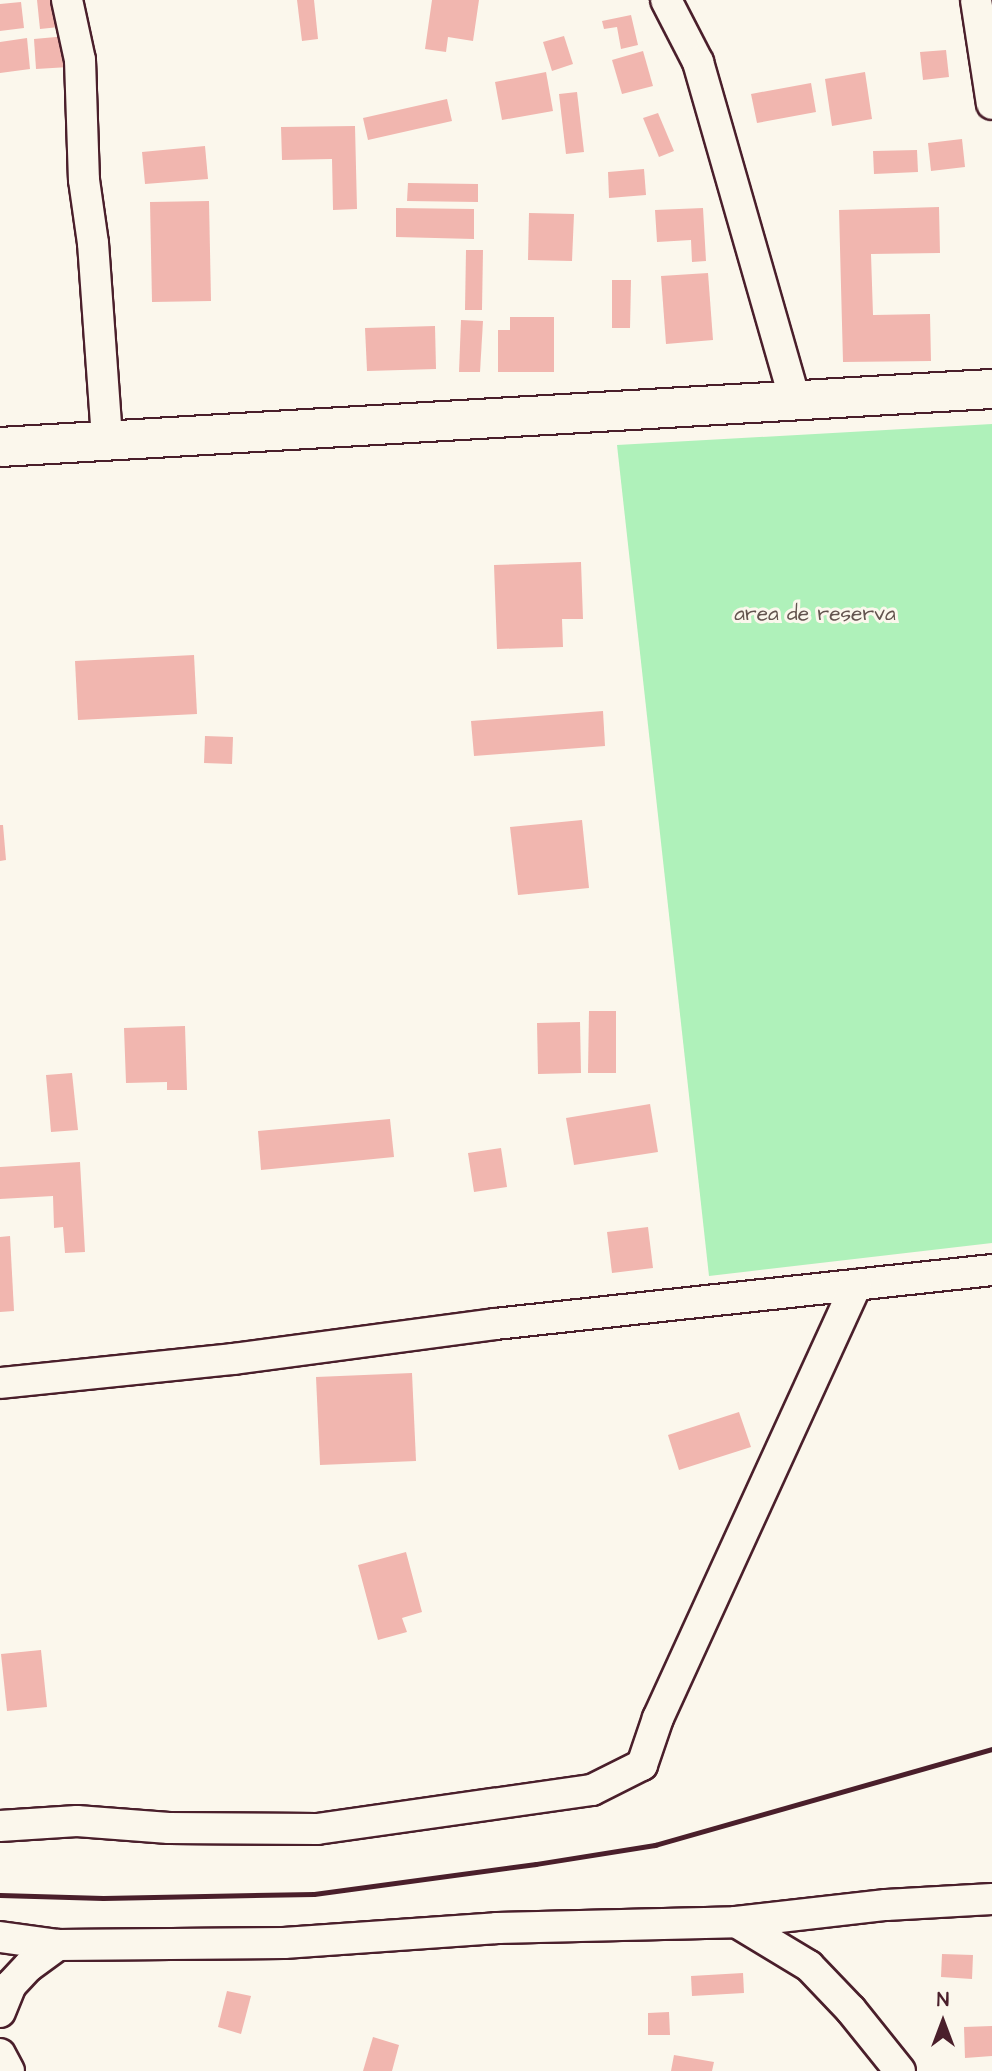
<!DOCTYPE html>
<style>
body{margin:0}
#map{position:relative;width:992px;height:2071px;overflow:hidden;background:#fbf7ec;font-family:"Architects Daughter",sans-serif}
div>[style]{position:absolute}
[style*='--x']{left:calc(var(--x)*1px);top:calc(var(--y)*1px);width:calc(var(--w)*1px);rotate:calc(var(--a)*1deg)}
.green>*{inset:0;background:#aff1ba}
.building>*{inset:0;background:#f1b6af}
.roads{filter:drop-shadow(2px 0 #4a1f2b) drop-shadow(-2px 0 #4a1f2b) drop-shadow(0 2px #4a1f2b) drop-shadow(0 -2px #4a1f2b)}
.street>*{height:30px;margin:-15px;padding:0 15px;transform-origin:15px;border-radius:15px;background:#fbf7ec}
.primary>*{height:38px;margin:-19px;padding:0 19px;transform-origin:19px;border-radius:19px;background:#fbf7ec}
.rail>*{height:5px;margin:-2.5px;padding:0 2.5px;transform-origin:2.5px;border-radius:2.5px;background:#4a1f2b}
span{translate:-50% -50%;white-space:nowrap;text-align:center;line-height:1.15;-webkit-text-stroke:6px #fbf7ec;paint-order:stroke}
.park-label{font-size:21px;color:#63544f}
.north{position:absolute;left:908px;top:1987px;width:70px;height:70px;-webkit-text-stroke:5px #fbf7ec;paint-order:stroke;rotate:0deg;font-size:19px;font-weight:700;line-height:28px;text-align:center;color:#4a1f2b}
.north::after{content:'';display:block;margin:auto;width:24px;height:32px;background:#4a1f2b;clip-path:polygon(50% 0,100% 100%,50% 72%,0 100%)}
</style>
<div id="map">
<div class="green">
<i style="clip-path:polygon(992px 424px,992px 1243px,709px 1276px,617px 445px)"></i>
</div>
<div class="building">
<i style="clip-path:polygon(37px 0,56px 0,59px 27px,40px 29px)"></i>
<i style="clip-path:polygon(297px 0,314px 0,318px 39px,302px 41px)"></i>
<i style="clip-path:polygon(432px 0,479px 0,473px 41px,448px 37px,446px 52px,425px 49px)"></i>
<i style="clip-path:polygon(21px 2px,24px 28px,0 31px,0 4px)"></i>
<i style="clip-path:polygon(631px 15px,638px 45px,621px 49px,617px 27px,604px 29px,602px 21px)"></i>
<i style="clip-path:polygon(67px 36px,69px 67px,36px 69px,34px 39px)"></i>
<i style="clip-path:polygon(564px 36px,573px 64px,552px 71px,543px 42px)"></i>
<i style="clip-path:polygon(27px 38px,30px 69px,0 73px,0 42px)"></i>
<i style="clip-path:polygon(946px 50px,949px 77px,923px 80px,920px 52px)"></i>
<i style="clip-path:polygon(643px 51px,653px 86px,622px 94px,612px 60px)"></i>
<i style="clip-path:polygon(546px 72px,553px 111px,502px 120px,495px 82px)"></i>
<i style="clip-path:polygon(865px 72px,872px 119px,832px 126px,825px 79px)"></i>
<i style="clip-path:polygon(811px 83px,816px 112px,757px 123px,751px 94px)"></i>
<i style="clip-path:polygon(577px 92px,584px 152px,566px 154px,559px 94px)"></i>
<i style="clip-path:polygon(447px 99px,452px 121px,368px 140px,363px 118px)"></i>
<i style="clip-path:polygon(658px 113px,674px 151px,659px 157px,643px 118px)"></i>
<i style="clip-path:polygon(355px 126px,357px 209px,333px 210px,332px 159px,282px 160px,281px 127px)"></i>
<i style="clip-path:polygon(962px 139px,965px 167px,931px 171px,928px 143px)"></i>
<i style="clip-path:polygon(205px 146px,208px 179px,145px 184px,142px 152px)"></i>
<i style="clip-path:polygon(917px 150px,918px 172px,874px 174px,873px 151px)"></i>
<i style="clip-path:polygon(644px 169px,646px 195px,609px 198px,608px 172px)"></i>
<i style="clip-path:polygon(408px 183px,478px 184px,478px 202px,407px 201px)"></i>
<i style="clip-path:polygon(209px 201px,211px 301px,152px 302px,150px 202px)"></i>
<i style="clip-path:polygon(939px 207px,940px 253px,871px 254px,873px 315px,930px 314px,931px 361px,843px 362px,839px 210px)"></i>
<i style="clip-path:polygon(396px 208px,474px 209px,474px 239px,396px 237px)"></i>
<i style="clip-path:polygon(703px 208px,706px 261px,692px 262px,691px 240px,657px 242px,655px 210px)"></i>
<i style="clip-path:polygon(529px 213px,574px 214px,572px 261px,528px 260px)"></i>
<i style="clip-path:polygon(466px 250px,483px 250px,482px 310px,465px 310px)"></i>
<i style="clip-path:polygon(708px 273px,713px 340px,666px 344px,661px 276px)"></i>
<i style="clip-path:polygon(612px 280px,631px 280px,630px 328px,612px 328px)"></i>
<i style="clip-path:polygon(510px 317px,554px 317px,554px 372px,498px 372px,498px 330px,510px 330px)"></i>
<i style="clip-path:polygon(461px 320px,483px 321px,480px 372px,459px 372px)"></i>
<i style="clip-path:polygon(435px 326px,436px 369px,367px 371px,365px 328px)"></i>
<i style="clip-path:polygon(581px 562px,583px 619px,562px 619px,563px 647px,497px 649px,494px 565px)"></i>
<i style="clip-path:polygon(194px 655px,197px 714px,78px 720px,75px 661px)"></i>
<i style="clip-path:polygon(603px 711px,605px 746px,474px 756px,471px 721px)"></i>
<i style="clip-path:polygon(205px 736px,233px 737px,232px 764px,204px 763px)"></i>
<i style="clip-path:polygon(582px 820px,589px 888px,518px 895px,510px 827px)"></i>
<i style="clip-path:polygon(0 825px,3px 825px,6px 860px,0 861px)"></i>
<i style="clip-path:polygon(589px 1011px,616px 1011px,616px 1073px,588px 1073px)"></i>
<i style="clip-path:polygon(580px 1022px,581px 1073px,538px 1074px,537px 1023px)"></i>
<i style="clip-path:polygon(185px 1026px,187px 1090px,167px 1090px,167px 1082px,126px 1083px,124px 1028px)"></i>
<i style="clip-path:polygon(72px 1073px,78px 1130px,51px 1132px,46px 1075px)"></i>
<i style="clip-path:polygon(650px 1104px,658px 1152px,574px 1165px,566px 1118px)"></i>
<i style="clip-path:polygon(390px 1119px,394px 1157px,261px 1170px,258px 1131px)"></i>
<i style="clip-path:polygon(501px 1148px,507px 1187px,474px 1192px,468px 1153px)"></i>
<i style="clip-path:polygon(80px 1162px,85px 1252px,65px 1253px,63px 1227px,54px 1228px,53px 1196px,0 1199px,0 1167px)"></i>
<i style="clip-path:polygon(648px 1227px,653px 1268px,612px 1273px,607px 1232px)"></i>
<i style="clip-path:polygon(10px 1236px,14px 1311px,0 1312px,0 1237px)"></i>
<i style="clip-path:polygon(412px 1373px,416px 1461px,320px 1465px,316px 1377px)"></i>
<i style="clip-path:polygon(739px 1412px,751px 1447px,679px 1470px,668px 1435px)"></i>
<i style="clip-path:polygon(406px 1552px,422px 1612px,402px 1618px,407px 1632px,378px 1640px,358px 1565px)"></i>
<i style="clip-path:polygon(41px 1650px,47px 1707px,7px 1711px,1px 1654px)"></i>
<i style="clip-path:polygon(942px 1954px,973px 1955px,972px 1979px,941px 1977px)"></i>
<i style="clip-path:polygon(743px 1973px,744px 1993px,692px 1996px,691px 1976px)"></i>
<i style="clip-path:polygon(227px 1991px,251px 1996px,241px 2034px,218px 2027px)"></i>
<i style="clip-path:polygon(669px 2012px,670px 2035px,648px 2035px,648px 2013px)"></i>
<i style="clip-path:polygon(992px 2026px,992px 2056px,965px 2058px,964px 2027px)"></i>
<i style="clip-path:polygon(373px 2037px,399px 2045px,392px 2071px,363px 2071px)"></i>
<i style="clip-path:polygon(674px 2055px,714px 2062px,712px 2071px,671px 2071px)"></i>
</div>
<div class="roads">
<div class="street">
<i style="--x:67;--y:0;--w:61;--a:77.8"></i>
<i style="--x:80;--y:60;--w:120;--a:88.1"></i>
<i style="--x:84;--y:180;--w:64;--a:81.9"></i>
<i style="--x:93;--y:243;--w:197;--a:85.9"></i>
<i style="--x:666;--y:0;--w:70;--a:62.7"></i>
<i style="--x:698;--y:62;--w:353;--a:74"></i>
<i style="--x:976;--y:0;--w:105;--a:81.3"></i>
<i style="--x:0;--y:1383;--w:235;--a:-5.9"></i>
<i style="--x:234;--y:1359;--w:263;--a:-7.6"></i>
<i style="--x:495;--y:1324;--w:500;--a:-6.2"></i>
<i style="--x:0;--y:1826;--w:77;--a:-3.7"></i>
<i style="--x:77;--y:1821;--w:92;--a:4.4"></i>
<i style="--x:169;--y:1828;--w:148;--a:0.4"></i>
<i style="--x:317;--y:1829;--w:278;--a:-8.1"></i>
<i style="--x:592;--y:1790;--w:56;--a:-26.6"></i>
<i style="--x:642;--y:1765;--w:50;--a:-71.2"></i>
<i style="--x:658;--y:1718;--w:476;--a:-65.4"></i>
<i style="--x:736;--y:1922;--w:85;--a:31.1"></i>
<i style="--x:809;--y:1966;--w:61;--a:46.3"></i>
<i style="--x:851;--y:2010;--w:78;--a:51.2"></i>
<i style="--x:0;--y:1937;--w:59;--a:7.9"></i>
<i style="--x:58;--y:1945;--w:226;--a:-0.5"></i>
<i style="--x:284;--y:1943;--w:214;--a:-4"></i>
<i style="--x:497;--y:1928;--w:239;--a:-1.4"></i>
<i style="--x:736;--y:1922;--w:151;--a:-6.5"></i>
<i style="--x:886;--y:1905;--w:106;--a:-3.2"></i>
<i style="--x:0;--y:2012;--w:29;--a:-68"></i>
<i style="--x:11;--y:1985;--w:26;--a:-47"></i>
<i style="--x:29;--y:1966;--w:36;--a:-36"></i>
<i style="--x:0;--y:2054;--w:19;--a:62"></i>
</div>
<div class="primary">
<i style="--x:0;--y:447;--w:994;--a:-3.35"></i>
</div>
</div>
<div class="rail">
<i style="--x:0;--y:1895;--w:103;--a:1.7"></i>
<i style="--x:103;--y:1898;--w:211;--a:-1.1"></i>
<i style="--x:314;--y:1894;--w:224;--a:-7.7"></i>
<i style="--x:536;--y:1864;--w:121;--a:-9.1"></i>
<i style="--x:655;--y:1845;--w:350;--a:-15.9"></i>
</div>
<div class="park-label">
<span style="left:815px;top:614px">area de reserva</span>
</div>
<div class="north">N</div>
</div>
